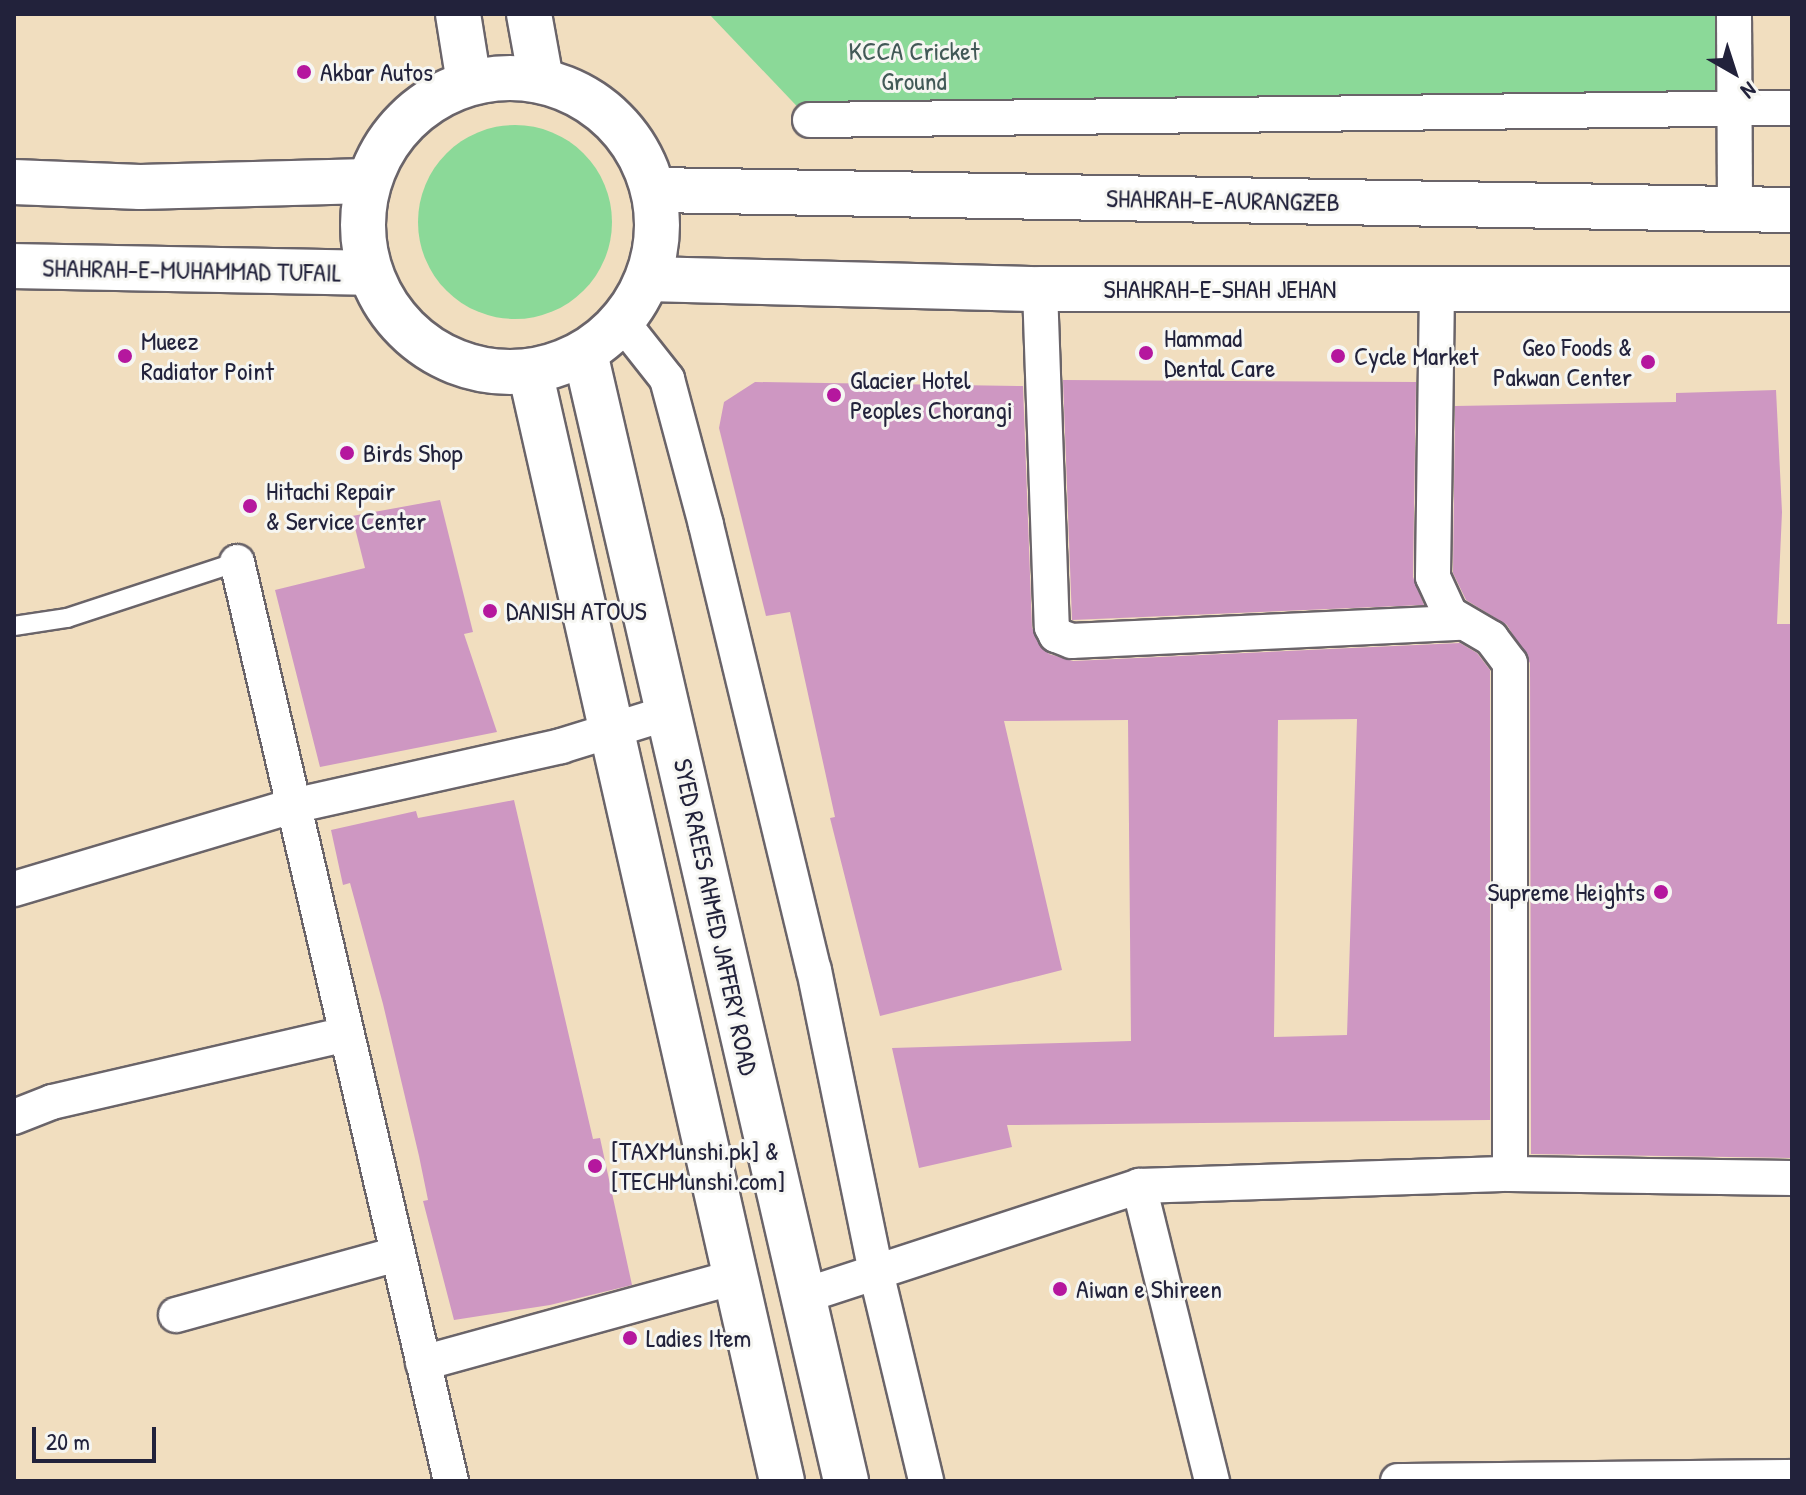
<!DOCTYPE html>
<style>
body{margin:0}
#map{position:relative;width:1806px;height:1495px;overflow:hidden;background:#f1debf;font-family:"Patrick Hand",sans-serif}
div>[style]{position:absolute}
[style*='--x']{left:calc(var(--x)*1px);top:calc(var(--y)*1px);width:calc(var(--w)*1px);rotate:calc(var(--a)*1deg)}
.green>*{inset:0;background:#8bd998}
.round{border-radius:50%}
.building>*{inset:0;background:#ce97c2}
.roads{filter:drop-shadow(2px 0 #6a6469) drop-shadow(-2px 0 #6a6469) drop-shadow(0 2px #6a6469) drop-shadow(0 -2px #6a6469)}
.service>*{height:18px;margin:-9px;padding:0 9px;transform-origin:9px;border-radius:9px;background:#fff}
.minor>*{height:34px;margin:-17px;padding:0 17px;transform-origin:17px;border-radius:17px;background:#fff}
.secondary>*{height:44px;margin:-22px;padding:0 22px;transform-origin:22px;border-radius:22px;background:#fff}
.secondary>.ring{margin:-22px;padding:0;box-sizing:content-box;background:none;border:44px solid #fff;border-radius:50%}
.dots>*{width:22px;height:22px;translate:-50% -50%;box-sizing:border-box;border:4px solid #f6f6f2;border-radius:50%}
span{translate:-50% -50%;white-space:nowrap;text-align:center;line-height:1.15;-webkit-text-stroke:6px #f6f6f2;paint-order:stroke}
.park-label{font-size:26px;color:#425957}
.poi-label{font-size:26px;color:#22223b}
.left{translate:0 -50%;text-align:left}
.right{translate:-100% -50%;text-align:right}
.street-label{font-size:26px;color:#22223b}
.frame{position:absolute;inset:0;border:16px solid #22223b;pointer-events:none}
.north{position:absolute;left:1694px;top:32px;width:80px;height:80px;-webkit-text-stroke:6px #f6f6f2;paint-order:stroke;rotate:141deg;font-size:22px;font-weight:700;line-height:32px;text-align:center;color:#22223b}
.north::after{content:'';display:block;margin:auto;width:28px;height:36px;background:#22223b;clip-path:polygon(50% 0,100% 100%,50% 72%,0 100%)}
.scale{position:absolute;left:32px;top:1427px;width:124px;height:36px;box-sizing:border-box;border:4px solid #22223b;border-top:0;padding-left:10px;font-size:24px;line-height:28px;white-space:nowrap;color:#22223b;-webkit-text-stroke:6px #f6f6f2;paint-order:stroke}
</style>
<div id="map">
<div class="green">
<i style="clip-path:polygon(709px 14px,1723px 14px,1721px 106px,810px 120px)"></i>
<i class="round" style="left:418px;top:125px;width:194px;height:194px"></i>
</div>
<div class="building">
<i style="clip-path:polygon(1063px 380px,1416px 382px,1413px 577px,1424px 605px,1072px 620px)"></i>
<i style="clip-path:polygon(evenodd,755px 382px,1023px 386px,1032px 628px,1049px 654px,1073px 661px,1460px 643px,1477px 653px,1490px 670px,1490px 1120px,1007px 1125px,1012px 1147px,919px 1168px,892px 1048px,1131px 1041px,1128px 720px,1004px 721px,1062px 970px,880px 1016px,830px 818px,835px 817px,790px 612px,766px 616px,719px 428px,724px 402px,755px 382px,1357px 719px,1347px 1035px,1274px 1037px,1278px 720px,1357px 719px)"></i>
<i style="clip-path:polygon(1776px 390px,1782px 512px,1777px 624px,1792px 624px,1792px 1158px,1531px 1154px,1530px 663px,1507px 625px,1466px 600px,1453px 573px,1455px 406px,1676px 402px,1676px 393px)"></i>
<i style="clip-path:polygon(440px 500px,473px 632px,464px 634px,497px 732px,320px 767px,275px 590px,365px 568px,352px 516px)"></i>
<i style="clip-path:polygon(514px 800px,593px 1139px,600px 1138px,632px 1285px,550px 1305px,454px 1320px,423px 1201px,428px 1200px,419px 1156px,383px 1004px,350px 883px,343px 885px,331px 830px,416px 811px,418px 818px)"></i>
</div>
<div class="roads">
<div class="service">
<i style="--x:14;--y:626;--w:54;--a:-8.6"></i>
<i style="--x:67;--y:618;--w:179;--a:-18.2"></i>
</div>
<div class="minor">
<i style="--x:1734;--y:14;--w:197;--a:89.7"></i>
<i style="--x:810;--y:120;--w:982;--a:-0.7"></i>
<i style="--x:1040;--y:289;--w:338;--a:88"></i>
<i style="--x:1052;--y:627;--w:9;--a:63"></i>
<i style="--x:1056;--y:635;--w:17;--a:21"></i>
<i style="--x:1072;--y:641;--w:388;--a:-2.7"></i>
<i style="--x:1437;--y:289;--w:288;--a:90.8"></i>
<i style="--x:1433;--y:577;--w:41;--a:65.3"></i>
<i style="--x:1450;--y:614;--w:48;--a:30.3"></i>
<i style="--x:1491;--y:638;--w:31;--a:53"></i>
<i style="--x:1510;--y:663;--w:511;--a:90"></i>
<i style="--x:622;--y:322;--w:73;--a:51.7"></i>
<i style="--x:667;--y:379;--w:151;--a:75"></i>
<i style="--x:706;--y:525;--w:458;--a:76.4"></i>
<i style="--x:814;--y:970;--w:308;--a:78.4"></i>
<i style="--x:876;--y:1272;--w:215;--a:76.5"></i>
<i style="--x:237;--y:562;--w:944;--a:76.89"></i>
<i style="--x:14;--y:889;--w:291;--a:-16.6"></i>
<i style="--x:293;--y:806;--w:275;--a:-12.6"></i>
<i style="--x:561;--y:746;--w:115;--a:-17.2"></i>
<i style="--x:14;--y:1117;--w:41;--a:-21.5"></i>
<i style="--x:52;--y:1102;--w:302;--a:-13"></i>
<i style="--x:1139;--y:1186;--w:304;--a:76.1"></i>
<i style="--x:800;--y:1297;--w:357;--a:-18.1"></i>
<i style="--x:1139;--y:1186;--w:371;--a:-1.9"></i>
<i style="--x:1510;--y:1174;--w:282;--a:0.8"></i>
<i style="--x:176;--y:1315;--w:229;--a:-15.4"></i>
<i style="--x:423;--y:1363;--w:327;--a:-15.4"></i>
<i style="--x:1398;--y:1481;--w:394;--a:-0.6"></i>
</div>
<div class="secondary">
<i style="--x:458;--y:14;--w:70;--a:80.9"></i>
<i style="--x:529;--y:14;--w:67;--a:79.7"></i>
<i class="ring" style="left:363px;top:78px;width:250px;height:250px"></i>
<i style="--x:14;--y:182;--w:126;--a:2.3"></i>
<i style="--x:140;--y:187;--w:228;--a:-1.5"></i>
<i style="--x:655;--y:190;--w:1137;--a:1.01"></i>
<i style="--x:14;--y:266;--w:355;--a:1.1"></i>
<i style="--x:648;--y:279;--w:392;--a:1.5"></i>
<i style="--x:1040;--y:289;--w:752;--a:0"></i>
<i style="--x:585;--y:353;--w:1158;--a:76.97"></i>
<i style="--x:530;--y:371;--w:1138;--a:77.21"></i>
</div>
</div>
<div class="dots">
<i style="left:304px;top:72px;background:#b5179e"></i>
<i style="left:1146px;top:353px;background:#b5179e"></i>
<i style="left:125px;top:356px;background:#b5179e"></i>
<i style="left:1338px;top:356px;background:#b5179e"></i>
<i style="left:1648px;top:362px;background:#b5179e"></i>
<i style="left:834px;top:395px;background:#b5179e"></i>
<i style="left:347px;top:453px;background:#b5179e"></i>
<i style="left:250px;top:506px;background:#b5179e"></i>
<i style="left:490px;top:611px;background:#b5179e"></i>
<i style="left:1661px;top:892px;background:#b5179e"></i>
<i style="left:595px;top:1166px;background:#b5179e"></i>
<i style="left:1060px;top:1289px;background:#b5179e"></i>
<i style="left:630px;top:1338px;background:#b5179e"></i>
</div>
<div class="park-label">
<span style="left:914px;top:66px">KCCA Cricket<br>Ground</span>
</div>
<div class="poi-label">
<span class="left" style="left:320px;top:72px">Akbar Autos</span>
<span class="left" style="left:1164px;top:353px">Hammad<br>Dental Care</span>
<span class="left" style="left:141px;top:356px">Mueez<br>Radiator Point</span>
<span class="right" style="left:1632px;top:362px">Geo Foods &amp;<br>Pakwan Center</span>
<span class="left" style="left:1354px;top:356px">Cycle Market</span>
<span class="left" style="left:850px;top:395px">Glacier Hotel<br>Peoples Chorangi</span>
<span class="left" style="left:363px;top:453px">Birds Shop</span>
<span class="left" style="left:266px;top:506px">Hitachi Repair<br>&amp; Service Center</span>
<span class="left" style="left:506px;top:611px">DANISH ATOUS</span>
<span class="right" style="left:1645px;top:892px">Supreme Heights</span>
<span class="left" style="left:611px;top:1166px">[TAXMunshi.pk] &amp;<br>[TECHMunshi.com]</span>
<span class="left" style="left:1076px;top:1289px">Aiwan e Shireen</span>
<span class="left" style="left:646px;top:1338px">Ladies Item</span>
</div>
<div class="street-label">
<span style="left:1223px;top:200px;rotate:1deg">SHAHRAH-E-AURANGZEB</span>
<span style="left:192px;top:270px;rotate:1deg">SHAHRAH-E-MUHAMMAD TUFAIL</span>
<span style="left:1220px;top:289px">SHAHRAH-E-SHAH JEHAN</span>
<span style="left:716px;top:917px;rotate:78deg">SYED RAEES AHMED JAFFERY ROAD</span>
</div>
<div class="frame"></div>
<div class="north">N</div>
<div class="scale">20 m</div>
</div>
